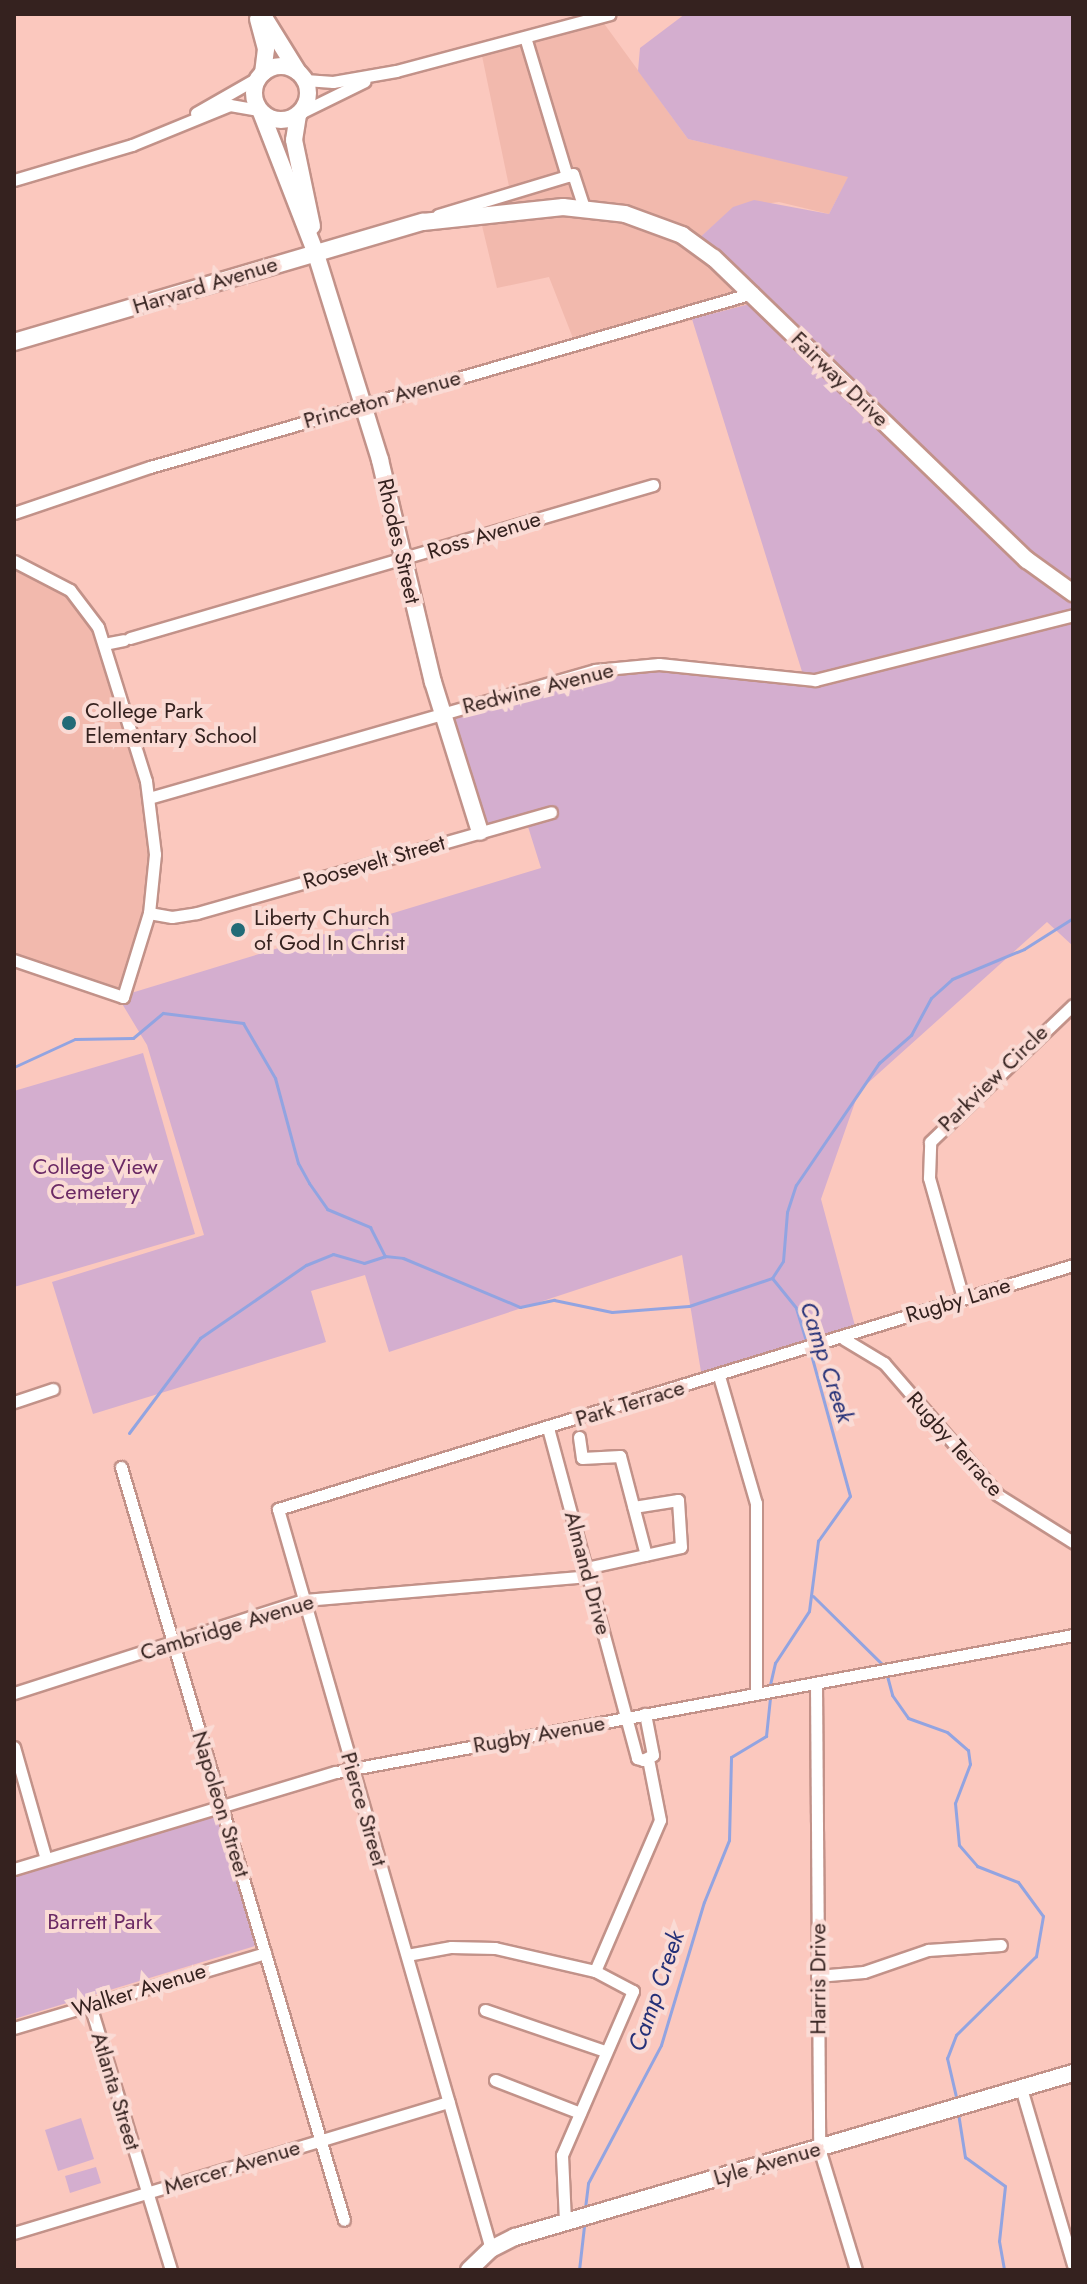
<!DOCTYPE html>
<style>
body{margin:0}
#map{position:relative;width:1087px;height:2284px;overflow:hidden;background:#fbc8be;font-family:Jost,sans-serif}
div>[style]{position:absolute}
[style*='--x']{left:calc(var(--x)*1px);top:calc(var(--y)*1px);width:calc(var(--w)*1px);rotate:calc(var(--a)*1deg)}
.built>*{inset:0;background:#f2b9ad}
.green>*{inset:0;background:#d4aecf}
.stream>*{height:3px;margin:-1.5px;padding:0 1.5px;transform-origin:1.5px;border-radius:1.5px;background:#92a4e1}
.roads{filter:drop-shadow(2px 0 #c29289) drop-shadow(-2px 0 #c29289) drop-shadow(0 2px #c29289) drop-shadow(0 -2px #c29289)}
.street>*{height:11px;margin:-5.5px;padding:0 5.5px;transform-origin:5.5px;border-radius:5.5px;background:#fff}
.secondary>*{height:16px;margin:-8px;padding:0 8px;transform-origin:8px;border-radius:8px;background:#fff}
.secondary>.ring{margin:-8px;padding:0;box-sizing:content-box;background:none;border:16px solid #fff;border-radius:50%}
.dots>*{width:22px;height:22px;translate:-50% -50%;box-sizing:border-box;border:4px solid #fadbd5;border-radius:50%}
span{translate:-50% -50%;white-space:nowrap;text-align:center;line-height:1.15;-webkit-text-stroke:8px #fadbd5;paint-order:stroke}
.street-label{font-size:22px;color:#35221f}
.poi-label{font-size:22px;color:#35221f}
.left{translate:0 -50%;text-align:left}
.park-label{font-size:22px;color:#6b2a65}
.water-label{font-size:24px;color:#253178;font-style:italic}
.frame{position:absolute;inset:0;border:16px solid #35221f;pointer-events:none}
</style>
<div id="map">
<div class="built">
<i style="clip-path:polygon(600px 18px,688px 139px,849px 176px,829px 214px,779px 202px,733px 208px,695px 242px,755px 303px,578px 351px,549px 277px,497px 288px,478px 209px,511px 196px,481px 51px)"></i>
<i style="clip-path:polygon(14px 562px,61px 586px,89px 614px,148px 800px,153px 882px,141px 938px,118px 997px,14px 961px)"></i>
</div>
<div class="green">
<i style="clip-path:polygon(685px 14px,1073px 14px,1073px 946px,1047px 922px,859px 1091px,821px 1199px,858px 1337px,702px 1378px,682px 1255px,389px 1352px,365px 1275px,311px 1291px,326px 1342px,93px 1414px,52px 1282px,204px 1235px,147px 1045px,118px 997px,541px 868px,524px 814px,480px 827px,445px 711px,595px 674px,654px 668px,804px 678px,692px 319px,754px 303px,695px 242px,733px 207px,754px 200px,829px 214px,848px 177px,688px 139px,638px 71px,640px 48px)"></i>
<i style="clip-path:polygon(143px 1053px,195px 1234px,14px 1287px,14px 1091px)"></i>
<i style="clip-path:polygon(218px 1815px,255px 1946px,14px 2019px,14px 1877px)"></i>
<i style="clip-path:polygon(81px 2118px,94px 2159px,58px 2171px,45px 2130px)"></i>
<i style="clip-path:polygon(96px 2167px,101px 2183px,70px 2193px,65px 2176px)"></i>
</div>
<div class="stream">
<i style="--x:14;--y:1067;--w:67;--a:-24.7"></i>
<i style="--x:75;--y:1039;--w:58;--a:-1"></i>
<i style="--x:133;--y:1038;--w:39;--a:-40"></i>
<i style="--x:163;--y:1013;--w:81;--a:7.1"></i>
<i style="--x:243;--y:1023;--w:64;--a:59.8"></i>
<i style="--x:275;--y:1078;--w:88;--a:74.9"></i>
<i style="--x:298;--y:1163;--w:23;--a:61"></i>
<i style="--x:309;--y:1183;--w:32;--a:55"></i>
<i style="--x:327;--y:1209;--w:47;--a:22.7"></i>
<i style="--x:370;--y:1227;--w:33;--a:63"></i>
<i style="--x:772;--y:1278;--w:20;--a:-57"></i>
<i style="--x:783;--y:1261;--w:49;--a:-85.3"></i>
<i style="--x:787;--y:1212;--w:28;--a:-72"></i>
<i style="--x:796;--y:1185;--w:148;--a:-55.8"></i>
<i style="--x:879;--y:1063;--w:43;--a:-41.2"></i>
<i style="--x:911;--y:1035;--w:42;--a:-61.6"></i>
<i style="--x:931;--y:998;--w:28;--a:-42"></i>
<i style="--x:952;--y:979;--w:78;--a:-22.6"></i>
<i style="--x:1024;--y:949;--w:58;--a:-32.3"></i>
<i style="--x:772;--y:1278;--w:38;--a:51"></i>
<i style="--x:796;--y:1308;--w:38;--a:73"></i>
<i style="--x:129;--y:1433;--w:119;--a:-53.2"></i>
<i style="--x:200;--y:1338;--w:129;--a:-34.6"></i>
<i style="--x:306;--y:1265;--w:29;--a:-22"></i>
<i style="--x:333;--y:1254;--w:32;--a:16"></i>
<i style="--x:364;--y:1263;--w:22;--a:-18"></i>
<i style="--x:385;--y:1256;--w:18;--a:6"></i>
<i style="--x:403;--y:1258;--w:127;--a:22.7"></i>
<i style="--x:520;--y:1307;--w:35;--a:-12"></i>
<i style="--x:554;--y:1300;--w:59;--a:11.7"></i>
<i style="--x:612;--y:1312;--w:77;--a:-4.5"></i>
<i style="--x:689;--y:1306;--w:88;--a:-18.6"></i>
<i style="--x:813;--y:1596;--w:98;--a:44.6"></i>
<i style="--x:886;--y:1672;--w:24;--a:75"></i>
<i style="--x:892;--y:1695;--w:28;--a:55"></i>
<i style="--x:908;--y:1718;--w:41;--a:19.7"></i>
<i style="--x:947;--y:1732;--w:28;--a:41"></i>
<i style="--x:968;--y:1750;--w:14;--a:82"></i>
<i style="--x:970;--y:1764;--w:42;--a:111"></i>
<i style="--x:955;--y:1803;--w:42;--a:84.6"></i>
<i style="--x:959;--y:1845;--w:28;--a:49"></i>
<i style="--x:977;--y:1866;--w:44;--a:21.3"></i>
<i style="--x:1018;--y:1882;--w:42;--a:53.7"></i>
<i style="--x:1043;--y:1916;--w:41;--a:99.9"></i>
<i style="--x:1036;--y:1956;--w:112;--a:135.4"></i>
<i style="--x:956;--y:2035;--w:25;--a:111"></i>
<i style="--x:947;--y:2058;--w:44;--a:76.9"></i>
<i style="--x:769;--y:1689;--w:27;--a:-77"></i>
<i style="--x:775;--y:1663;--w:62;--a:-56.8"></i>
<i style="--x:809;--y:1611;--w:71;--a:-82.7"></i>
<i style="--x:818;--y:1541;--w:55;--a:-54.6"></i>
<i style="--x:850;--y:1496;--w:150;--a:-105.4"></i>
<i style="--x:958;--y:2113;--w:45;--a:81"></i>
<i style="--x:965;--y:2157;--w:49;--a:35.9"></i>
<i style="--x:1005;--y:2186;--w:55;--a:96.2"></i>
<i style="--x:999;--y:2241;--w:29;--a:80"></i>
<i style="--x:585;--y:2208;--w:25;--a:-83"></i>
<i style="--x:588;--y:2183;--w:156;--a:-62.1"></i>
<i style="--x:661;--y:2045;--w:149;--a:-73.3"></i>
<i style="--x:704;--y:1902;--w:67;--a:-68"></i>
<i style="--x:729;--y:1840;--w:83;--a:-88.6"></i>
<i style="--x:731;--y:1757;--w:41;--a:-31"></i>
<i style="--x:766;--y:1736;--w:37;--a:-84"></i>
<i style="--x:579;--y:2270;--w:44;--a:-83.5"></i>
</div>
<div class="roads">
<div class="street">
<i style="--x:525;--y:37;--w:145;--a:73.2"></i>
<i style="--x:567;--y:176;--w:6;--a:-18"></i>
<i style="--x:573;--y:174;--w:35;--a:72"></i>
<i style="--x:305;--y:80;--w:28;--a:4"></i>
<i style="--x:333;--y:82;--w:64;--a:-9.9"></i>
<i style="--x:396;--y:71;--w:221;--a:-14.9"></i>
<i style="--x:196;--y:113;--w:73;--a:-29.7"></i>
<i style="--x:300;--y:113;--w:72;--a:-26.2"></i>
<i style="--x:14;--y:180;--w:123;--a:-16.5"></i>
<i style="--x:132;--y:145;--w:106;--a:-22.2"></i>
<i style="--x:230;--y:105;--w:29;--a:10"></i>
<i style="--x:438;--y:215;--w:135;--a:-16.8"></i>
<i style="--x:14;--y:513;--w:144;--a:-18.7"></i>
<i style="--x:150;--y:467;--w:628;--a:-16.1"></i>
<i style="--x:14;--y:561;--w:63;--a:27.4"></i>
<i style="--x:70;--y:590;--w:46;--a:52.9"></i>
<i style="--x:98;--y:627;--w:161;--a:72.7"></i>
<i style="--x:146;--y:781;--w:74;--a:83"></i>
<i style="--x:155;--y:854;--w:59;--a:95.8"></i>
<i style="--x:149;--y:913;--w:88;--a:107.2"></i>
<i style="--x:123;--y:997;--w:115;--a:-161.3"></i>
<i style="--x:130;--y:638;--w:545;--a:-16.31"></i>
<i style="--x:104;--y:644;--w:20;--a:-11"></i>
<i style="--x:149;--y:798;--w:464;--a:-16"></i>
<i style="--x:595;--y:670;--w:64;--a:-5.4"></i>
<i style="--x:659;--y:664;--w:157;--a:5.9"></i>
<i style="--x:815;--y:680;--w:266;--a:-14.1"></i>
<i style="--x:149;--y:913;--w:23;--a:10"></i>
<i style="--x:172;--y:917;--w:25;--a:-9"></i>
<i style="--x:197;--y:913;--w:368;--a:-15.9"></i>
<i style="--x:963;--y:1298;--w:125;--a:-105.8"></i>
<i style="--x:929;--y:1178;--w:36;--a:-88"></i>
<i style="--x:930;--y:1142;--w:198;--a:-43.8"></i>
<i style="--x:844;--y:1339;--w:47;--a:31"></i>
<i style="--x:884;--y:1363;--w:174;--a:49.2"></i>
<i style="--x:998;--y:1495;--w:89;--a:32.1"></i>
<i style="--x:719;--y:1376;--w:132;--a:73.8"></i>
<i style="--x:756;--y:1503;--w:191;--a:90"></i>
<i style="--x:14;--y:1402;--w:41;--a:-18.4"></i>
<i style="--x:548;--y:1428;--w:342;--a:74.9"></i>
<i style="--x:637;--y:1758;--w:6;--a:18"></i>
<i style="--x:643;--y:1760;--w:11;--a:-27"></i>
<i style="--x:653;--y:1755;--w:42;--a:-101"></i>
<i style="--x:579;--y:1437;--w:21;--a:82"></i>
<i style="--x:582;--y:1458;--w:38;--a:-3"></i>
<i style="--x:620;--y:1456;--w:102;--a:75.3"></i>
<i style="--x:121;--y:1467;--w:785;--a:73.5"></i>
<i style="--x:586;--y:1568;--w:97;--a:-12.5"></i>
<i style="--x:681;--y:1547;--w:47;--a:-93.7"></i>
<i style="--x:678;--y:1500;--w:45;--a:171"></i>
<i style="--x:816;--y:1683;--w:465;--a:89.6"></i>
<i style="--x:819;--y:2148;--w:127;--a:73.1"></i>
<i style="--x:14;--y:1693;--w:305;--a:-17.8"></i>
<i style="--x:304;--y:1600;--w:286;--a:-4.8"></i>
<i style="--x:14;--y:1747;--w:116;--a:74.1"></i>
<i style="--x:14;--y:1869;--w:336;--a:-16.8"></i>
<i style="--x:336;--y:1772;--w:750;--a:-10.53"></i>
<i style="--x:407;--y:1955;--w:45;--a:-10.3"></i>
<i style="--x:451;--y:1947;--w:44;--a:1.3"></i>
<i style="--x:495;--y:1948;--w:103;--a:13"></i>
<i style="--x:595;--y:1971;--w:43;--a:27.8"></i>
<i style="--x:633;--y:1991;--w:179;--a:113.4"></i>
<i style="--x:562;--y:2155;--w:67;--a:87.4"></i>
<i style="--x:595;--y:1971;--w:164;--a:-66.7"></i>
<i style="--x:660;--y:1820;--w:62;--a:-101.1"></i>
<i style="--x:817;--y:1976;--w:47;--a:-4.9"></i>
<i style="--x:864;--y:1972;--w:68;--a:-19"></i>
<i style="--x:928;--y:1950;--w:73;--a:-3.9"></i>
<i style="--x:90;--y:2005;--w:277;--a:73"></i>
<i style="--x:485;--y:2010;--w:127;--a:18.9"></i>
<i style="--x:14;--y:2028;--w:262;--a:-16.6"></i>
<i style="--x:495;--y:2080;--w:91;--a:21.2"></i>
<i style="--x:1021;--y:2088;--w:184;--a:73.6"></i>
<i style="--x:14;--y:2233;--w:454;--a:-16.8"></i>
<i style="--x:491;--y:2249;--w:770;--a:-106.06"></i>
<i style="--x:278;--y:1509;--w:832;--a:-17.06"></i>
</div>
<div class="secondary">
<i style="--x:262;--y:14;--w:68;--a:58.2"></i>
<i style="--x:258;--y:19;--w:31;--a:75"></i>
<i style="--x:266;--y:49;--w:24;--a:97"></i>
<i class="ring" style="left:254px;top:66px;width:38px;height:38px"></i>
<i style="--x:261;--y:112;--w:149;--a:68.8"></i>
<i style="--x:315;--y:251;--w:219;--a:72.7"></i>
<i style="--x:380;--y:460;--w:228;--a:76.6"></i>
<i style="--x:433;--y:682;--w:157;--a:72.6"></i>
<i style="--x:298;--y:115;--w:25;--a:99"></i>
<i style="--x:294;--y:140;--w:88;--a:78.2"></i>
<i style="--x:14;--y:342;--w:426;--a:-16.4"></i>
<i style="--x:423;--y:222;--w:141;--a:-6.1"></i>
<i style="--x:563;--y:207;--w:62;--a:6.4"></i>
<i style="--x:625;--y:214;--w:61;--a:20.2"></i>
<i style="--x:682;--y:235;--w:39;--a:36"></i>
<i style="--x:714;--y:258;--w:435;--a:44"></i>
<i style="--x:1027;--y:560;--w:57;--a:35.7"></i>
<i style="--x:469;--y:2270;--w:30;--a:-44"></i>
<i style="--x:491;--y:2249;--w:27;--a:-27"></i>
<i style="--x:515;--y:2237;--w:582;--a:-16.38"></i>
</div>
</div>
<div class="dots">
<i style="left:69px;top:723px;background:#226b77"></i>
<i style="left:238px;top:930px;background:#226b77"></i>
</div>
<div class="street-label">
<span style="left:205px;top:285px;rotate:-17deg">Harvard Avenue</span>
<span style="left:840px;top:379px;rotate:44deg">Fairway Drive</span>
<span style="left:382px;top:399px;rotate:-16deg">Princeton Avenue</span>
<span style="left:484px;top:535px;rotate:-17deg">Ross Avenue</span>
<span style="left:399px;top:541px;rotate:77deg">Rhodes Street</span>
<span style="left:538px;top:688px;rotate:-14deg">Redwine Avenue</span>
<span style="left:374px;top:862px;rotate:-16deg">Roosevelt Street</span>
<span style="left:993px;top:1078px;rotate:-44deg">Parkview Circle</span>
<span style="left:958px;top:1300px;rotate:-17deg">Rugby Lane</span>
<span style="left:630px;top:1403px;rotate:-17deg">Park Terrace</span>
<span style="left:955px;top:1444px;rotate:48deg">Rugby Terrace</span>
<span style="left:588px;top:1573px;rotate:75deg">Almand Drive</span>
<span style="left:227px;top:1627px;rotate:-17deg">Cambridge Avenue</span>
<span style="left:539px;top:1734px;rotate:-10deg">Rugby Avenue</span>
<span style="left:221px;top:1804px;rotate:73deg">Napoleon Street</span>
<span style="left:364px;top:1809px;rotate:74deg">Pierce Street</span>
<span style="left:818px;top:1979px;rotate:-90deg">Harris Drive</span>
<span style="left:139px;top:1990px;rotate:-17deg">Walker Avenue</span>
<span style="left:116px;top:2091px;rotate:73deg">Atlanta Street</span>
<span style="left:767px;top:2163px;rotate:-16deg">Lyle Avenue</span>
<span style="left:232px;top:2167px;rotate:-17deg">Mercer Avenue</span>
</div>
<div class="poi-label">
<span class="left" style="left:85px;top:723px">College Park<br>Elementary School</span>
<span class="left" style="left:254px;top:930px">Liberty Church<br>of God In Christ</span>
</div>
<div class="park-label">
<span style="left:95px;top:1179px">College View<br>Cemetery</span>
<span style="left:100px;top:1922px">Barrett Park</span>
</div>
<div class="water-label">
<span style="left:827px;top:1362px;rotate:72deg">Camp Creek</span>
<span style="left:656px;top:1991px;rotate:-71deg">Camp Creek</span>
</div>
<div class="frame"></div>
</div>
